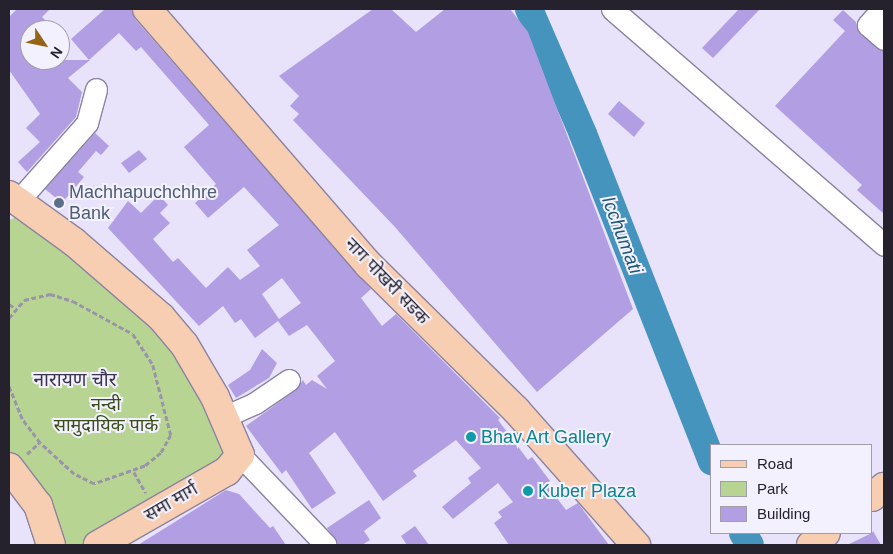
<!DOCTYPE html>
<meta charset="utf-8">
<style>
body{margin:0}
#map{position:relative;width:893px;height:554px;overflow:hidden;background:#e8e2fb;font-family:Arial,"Noto Sans Devanagari",sans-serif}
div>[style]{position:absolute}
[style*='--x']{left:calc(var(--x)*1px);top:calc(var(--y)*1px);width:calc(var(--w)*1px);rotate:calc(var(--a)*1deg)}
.green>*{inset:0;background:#b8d492}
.river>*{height:28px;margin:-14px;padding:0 14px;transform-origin:14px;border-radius:14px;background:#4494be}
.building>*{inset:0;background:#b29ee3}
.path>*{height:2.5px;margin-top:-1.25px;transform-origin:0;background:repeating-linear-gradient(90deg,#9994a8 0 5px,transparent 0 7.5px)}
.roads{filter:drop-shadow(1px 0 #8b83a0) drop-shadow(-1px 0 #8b83a0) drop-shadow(0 1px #8b83a0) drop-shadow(0 -1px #8b83a0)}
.minor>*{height:21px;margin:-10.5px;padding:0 10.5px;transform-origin:10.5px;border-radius:10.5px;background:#fff}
.major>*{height:28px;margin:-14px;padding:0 14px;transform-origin:14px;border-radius:14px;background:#f8ceb2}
.dots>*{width:14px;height:14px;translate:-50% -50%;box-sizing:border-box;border:2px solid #f4f1fe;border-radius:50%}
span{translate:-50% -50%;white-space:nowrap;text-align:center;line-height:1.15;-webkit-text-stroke:4px #f4f1fe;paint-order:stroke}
.service-label{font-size:18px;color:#4e5e75}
.left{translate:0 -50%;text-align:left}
.street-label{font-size:18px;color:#25222d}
.park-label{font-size:18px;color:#394c19}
.culture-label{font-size:18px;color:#0d838f}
.water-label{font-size:19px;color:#1c5977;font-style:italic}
.neighbourhood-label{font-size:19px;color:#3b344d}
.frame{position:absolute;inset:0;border:10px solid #25222d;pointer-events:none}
.legend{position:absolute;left:710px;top:444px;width:162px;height:90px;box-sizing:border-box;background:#f4f1fe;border:1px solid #a19eaa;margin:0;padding:6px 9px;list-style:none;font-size:15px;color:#25222d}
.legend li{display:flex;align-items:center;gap:10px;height:25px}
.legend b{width:25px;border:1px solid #a19eaa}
.north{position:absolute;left:20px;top:20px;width:50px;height:50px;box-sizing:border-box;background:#f4f1fe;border:1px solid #a19eaa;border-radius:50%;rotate:124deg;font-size:14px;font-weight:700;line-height:20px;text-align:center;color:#25222d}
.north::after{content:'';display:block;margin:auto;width:18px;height:22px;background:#956415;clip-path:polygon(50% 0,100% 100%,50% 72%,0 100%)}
</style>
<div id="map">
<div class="green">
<i style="clip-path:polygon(17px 217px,25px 218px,167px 334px,225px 447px,222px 462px,84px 545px,56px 545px,30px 477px,9px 450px,9px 220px)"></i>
</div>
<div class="river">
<i style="--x:529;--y:9;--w:136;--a:66.6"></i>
<i style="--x:583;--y:134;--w:352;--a:68.5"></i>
<i style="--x:743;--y:533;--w:14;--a:60"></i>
</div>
<div class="building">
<i style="clip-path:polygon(17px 9px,50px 9px,42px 17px,55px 30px,30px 30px,30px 60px,90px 60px,68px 78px,82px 92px,76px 117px,27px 172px,18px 162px,40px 142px,26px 128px,40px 114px,9px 70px,9px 17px)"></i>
<i style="clip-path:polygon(evenodd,105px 9px,131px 9px,135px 19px,371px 289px,361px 298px,382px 326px,396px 314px,500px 418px,498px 420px,528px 460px,532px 457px,550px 481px,546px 484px,566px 510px,578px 503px,609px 545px,509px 545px,494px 523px,502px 517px,498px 512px,513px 502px,498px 483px,453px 519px,442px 507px,471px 483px,468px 478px,481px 468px,456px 440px,413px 471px,417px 476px,383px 501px,335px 432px,309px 453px,336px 493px,312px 509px,286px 470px,282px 474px,246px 426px,296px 390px,303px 380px,306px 385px,312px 380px,327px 389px,317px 376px,335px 361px,307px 325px,289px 336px,278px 321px,255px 338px,241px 319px,235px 323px,223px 306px,199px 326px,108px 228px,128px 201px,141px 213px,159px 195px,168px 205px,160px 213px,170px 223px,153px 239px,173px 262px,178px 258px,206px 288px,228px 267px,240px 280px,260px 266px,247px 250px,279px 225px,244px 187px,208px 218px,195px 203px,216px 184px,184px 147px,209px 125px,141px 47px,136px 51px,119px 33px,89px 60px,71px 39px,105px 9px,282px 278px,301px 303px,279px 319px,262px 294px,282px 278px)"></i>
<i style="clip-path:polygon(373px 9px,391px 9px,416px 32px,445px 9px,510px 9px,528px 32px,633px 309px,537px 392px,395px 227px,293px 120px,299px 114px,290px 106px,299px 96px,279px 76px)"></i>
<i style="clip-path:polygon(739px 9px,760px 9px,713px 58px,702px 48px)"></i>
<i style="clip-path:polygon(843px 10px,856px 22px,860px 34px,884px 51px,884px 214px,857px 190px,862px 185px,775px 106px,845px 31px,833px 20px)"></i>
<i style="clip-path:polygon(619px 101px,645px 123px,634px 137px,608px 114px)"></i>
<i style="clip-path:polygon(95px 133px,109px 146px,101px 155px,96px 151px,78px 172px,84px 177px,62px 203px,45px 189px)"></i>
<i style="clip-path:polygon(139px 150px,147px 159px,129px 173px,121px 163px)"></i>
<i style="clip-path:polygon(262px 349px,277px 363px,269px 378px,236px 398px,228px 385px,250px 370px)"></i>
<i style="clip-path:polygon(226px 490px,239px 494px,270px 528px,273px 526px,286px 545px,138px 545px)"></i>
<i style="clip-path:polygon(369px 500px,381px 518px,364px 531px,370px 540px,362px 545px,339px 545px,327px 528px)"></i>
<i style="clip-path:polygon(415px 526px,429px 545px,407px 545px,401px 536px)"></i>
<i style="clip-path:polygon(873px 531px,881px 545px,847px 545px,872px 533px)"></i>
</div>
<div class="path">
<i style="--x:9;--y:304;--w:7;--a:34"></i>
<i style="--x:9;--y:318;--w:23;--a:-50"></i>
<i style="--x:24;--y:300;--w:27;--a:-13"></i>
<i style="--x:50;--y:294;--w:24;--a:17"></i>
<i style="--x:73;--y:301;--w:68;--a:28.8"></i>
<i style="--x:133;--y:334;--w:37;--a:57"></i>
<i style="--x:153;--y:365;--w:72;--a:75.6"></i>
<i style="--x:171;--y:435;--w:21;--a:119"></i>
<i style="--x:161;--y:453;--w:21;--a:141"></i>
<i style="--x:145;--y:466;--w:54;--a:160.6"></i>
<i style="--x:94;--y:484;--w:22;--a:-153"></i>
<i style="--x:74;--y:474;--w:46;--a:-137.6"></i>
<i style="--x:40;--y:443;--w:30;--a:-127"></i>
<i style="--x:22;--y:419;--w:35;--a:-112"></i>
<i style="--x:27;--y:454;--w:16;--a:-43"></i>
<i style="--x:134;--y:472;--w:24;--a:60"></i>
</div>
<div class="roads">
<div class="minor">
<i style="--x:612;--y:9;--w:360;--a:40.9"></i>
<i style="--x:881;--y:10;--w:20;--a:131"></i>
<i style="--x:868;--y:25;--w:21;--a:41"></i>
<i style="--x:18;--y:201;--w:104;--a:-48.5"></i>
<i style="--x:87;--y:123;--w:35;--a:-75"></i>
<i style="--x:226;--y:416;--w:32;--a:-24"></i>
<i style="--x:255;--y:403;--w:41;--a:-34.1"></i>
<i style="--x:240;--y:455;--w:124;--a:46.3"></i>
</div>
<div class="major">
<i style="--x:147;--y:9;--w:339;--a:49.1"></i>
<i style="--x:369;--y:265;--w:206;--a:44.6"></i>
<i style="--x:516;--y:410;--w:181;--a:48.4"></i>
<i style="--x:9;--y:195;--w:80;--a:35.9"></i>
<i style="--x:74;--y:242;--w:115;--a:40.8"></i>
<i style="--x:161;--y:317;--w:35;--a:50"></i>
<i style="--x:184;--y:344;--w:61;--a:59.7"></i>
<i style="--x:215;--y:397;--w:63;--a:66.7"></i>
<i style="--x:240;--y:455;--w:21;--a:129"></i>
<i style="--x:227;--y:471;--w:149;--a:150.2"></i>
<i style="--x:9;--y:467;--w:48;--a:52.7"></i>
<i style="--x:38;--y:505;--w:42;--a:72"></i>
<i style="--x:872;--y:497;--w:16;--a:-40"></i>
<i style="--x:811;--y:545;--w:19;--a:-39"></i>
</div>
</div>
<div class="dots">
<i style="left:59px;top:203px;background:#5c6f8a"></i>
<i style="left:471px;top:437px;background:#0f9aa8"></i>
<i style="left:528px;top:491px;background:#0f9aa8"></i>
</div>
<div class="service-label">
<span class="left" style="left:69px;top:203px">Machhapuchchhre<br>Bank</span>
</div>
<div class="street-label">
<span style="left:387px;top:281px;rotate:46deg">नाग पोखरी सडक</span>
<span style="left:171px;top:502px;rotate:-30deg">समा मार्ग</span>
</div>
<div class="park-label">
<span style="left:106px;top:415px">नन्दी<br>सामुदायिक पार्क</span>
</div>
<div class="culture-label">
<span class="left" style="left:481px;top:437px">Bhav Art Gallery</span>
<span class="left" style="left:538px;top:491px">Kuber Plaza</span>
</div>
<div class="water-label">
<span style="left:622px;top:235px;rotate:69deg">Icchumati</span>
</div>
<div class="neighbourhood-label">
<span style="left:75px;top:380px">नारायण चौर</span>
</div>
<div class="frame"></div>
<ul class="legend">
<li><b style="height:6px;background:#f8ceb2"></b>Road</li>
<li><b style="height:14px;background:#b8d492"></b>Park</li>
<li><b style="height:14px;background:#b29ee3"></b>Building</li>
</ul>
<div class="north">N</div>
</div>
